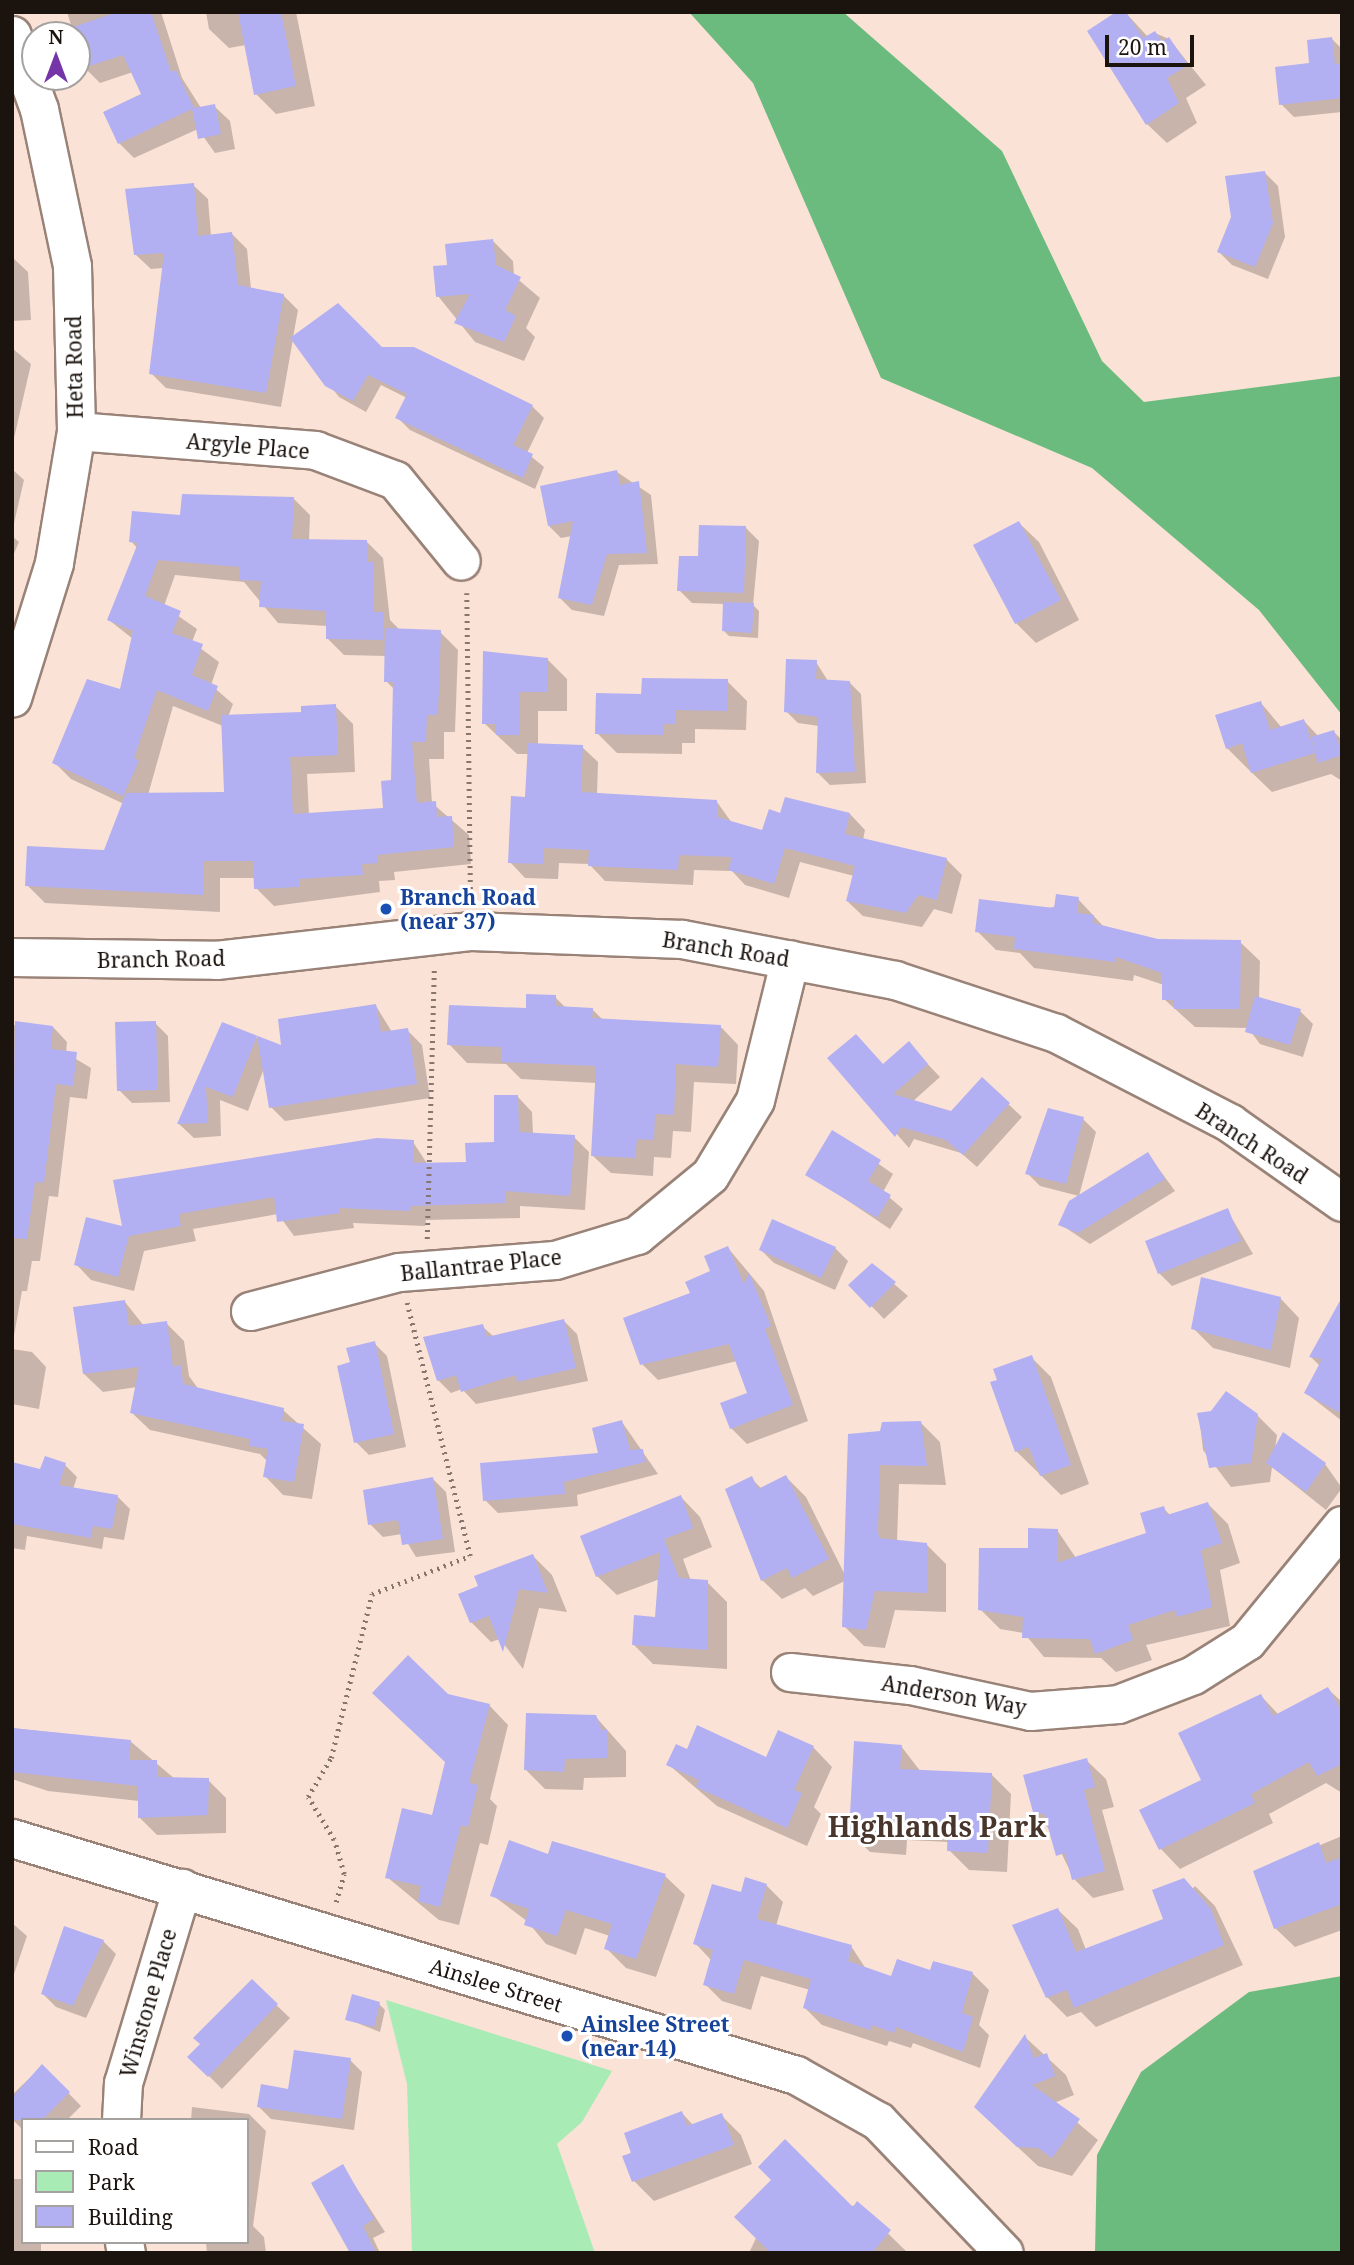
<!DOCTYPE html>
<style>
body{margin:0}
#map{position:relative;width:1354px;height:2265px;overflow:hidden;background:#fbe2d6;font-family:"Noto Serif",serif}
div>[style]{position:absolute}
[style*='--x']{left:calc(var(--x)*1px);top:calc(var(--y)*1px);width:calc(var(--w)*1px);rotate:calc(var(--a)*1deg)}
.green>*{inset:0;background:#a8ebb5}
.forest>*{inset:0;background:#6cbb7e}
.shadow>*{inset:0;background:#0003}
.building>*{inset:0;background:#b2b0f3}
.path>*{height:4.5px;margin-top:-2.25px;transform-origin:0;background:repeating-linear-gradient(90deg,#86766e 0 2px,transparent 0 7px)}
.roads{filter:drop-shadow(2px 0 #998378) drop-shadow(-2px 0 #998378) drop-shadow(0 2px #998378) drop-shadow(0 -2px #998378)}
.minor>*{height:37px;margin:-18.5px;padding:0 18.5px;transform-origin:18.5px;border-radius:18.5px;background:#fff}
.dots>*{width:19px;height:19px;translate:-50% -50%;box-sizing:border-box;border:4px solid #fff;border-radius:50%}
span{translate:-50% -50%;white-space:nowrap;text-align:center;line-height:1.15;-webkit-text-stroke:6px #fff;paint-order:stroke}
.street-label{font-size:21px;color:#1b130e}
.transit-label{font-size:21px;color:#164399;font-weight:700}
.left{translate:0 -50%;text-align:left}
.district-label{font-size:28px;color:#48352b;font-weight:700}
.frame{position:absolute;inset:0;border:14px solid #1b130e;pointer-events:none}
.legend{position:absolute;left:21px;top:2118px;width:228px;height:126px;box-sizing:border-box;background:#fff;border:2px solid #a4a19f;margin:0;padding:9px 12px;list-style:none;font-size:21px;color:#1b130e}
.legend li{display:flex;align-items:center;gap:14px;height:35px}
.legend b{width:35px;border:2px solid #a4a19f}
.north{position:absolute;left:21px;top:21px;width:70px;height:70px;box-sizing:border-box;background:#fff;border:2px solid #a4a19f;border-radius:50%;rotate:0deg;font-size:19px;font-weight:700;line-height:28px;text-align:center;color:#1b130e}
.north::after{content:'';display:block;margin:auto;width:24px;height:32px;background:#7535a9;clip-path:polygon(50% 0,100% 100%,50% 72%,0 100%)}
.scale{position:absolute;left:1105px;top:35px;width:89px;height:32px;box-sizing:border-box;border:4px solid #1b130e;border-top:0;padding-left:9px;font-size:21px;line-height:24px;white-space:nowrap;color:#1b130e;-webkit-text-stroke:5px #fff;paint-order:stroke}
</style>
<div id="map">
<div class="green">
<i style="clip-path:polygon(386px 2000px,612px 2071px,582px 2122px,557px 2144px,595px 2253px,412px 2253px,407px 2084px)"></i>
</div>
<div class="forest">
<i style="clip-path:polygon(689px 12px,843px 12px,1002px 151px,1102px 361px,1144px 402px,1342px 376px,1342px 715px,1259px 610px,1092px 468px,881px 378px,753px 83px)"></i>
<i style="clip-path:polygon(1342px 1976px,1342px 2253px,1095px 2253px,1097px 2155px,1141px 2072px,1249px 1992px)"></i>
</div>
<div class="shadow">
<i style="clip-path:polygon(67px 12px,161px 12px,182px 78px,201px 108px,214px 106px,230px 121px,235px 149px,215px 153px,198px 129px,134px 158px,119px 143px,143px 95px,133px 72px,100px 83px,84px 67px)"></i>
<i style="clip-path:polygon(206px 12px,296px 12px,315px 106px,276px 114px,256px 94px,246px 45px,229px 48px,209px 29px)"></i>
<i style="clip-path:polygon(1125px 12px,1148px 37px,1155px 33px,1169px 39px,1206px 85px,1186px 98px,1197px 123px,1167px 143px,1147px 124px)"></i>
<i style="clip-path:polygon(1332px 39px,1342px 49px,1342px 112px,1294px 117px,1281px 104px)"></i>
<i style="clip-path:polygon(1265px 173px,1278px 186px,1285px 237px,1268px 279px,1232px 265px,1219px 252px)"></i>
<i style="clip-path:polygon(193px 185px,208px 199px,211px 236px,232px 234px,247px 249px,251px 289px,283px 295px,298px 310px,293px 338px,381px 349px,532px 406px,544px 418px,527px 453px,544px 467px,535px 489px,410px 430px,398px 418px,407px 398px,381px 385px,366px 412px,339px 397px,293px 339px,281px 407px,166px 388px,151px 373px,163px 268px,151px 269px,136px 255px)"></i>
<i style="clip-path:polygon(493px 241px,513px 261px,514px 276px,540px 298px,526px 328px,535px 337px,524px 361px,475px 342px,438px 296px,449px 266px)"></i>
<i style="clip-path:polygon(12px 257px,28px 272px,31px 320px,12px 321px)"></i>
<i style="clip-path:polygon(12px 348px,31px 364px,12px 447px)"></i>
<i style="clip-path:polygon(12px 469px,24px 480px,12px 532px)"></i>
<i style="clip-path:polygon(617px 472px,651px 495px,658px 564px,619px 565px,604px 616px,572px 610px,560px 598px,572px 536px,561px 538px,549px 526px)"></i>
<i style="clip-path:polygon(evenodd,294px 499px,310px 515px,309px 541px,366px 541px,383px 558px,390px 620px,400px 630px,440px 632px,458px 650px,455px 732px,444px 732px,444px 759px,429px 759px,432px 803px,469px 835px,471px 864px,394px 872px,395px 880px,379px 881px,380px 892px,274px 906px,256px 888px,255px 878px,220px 878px,220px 912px,45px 903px,27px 885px,105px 852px,124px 804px,71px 779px,54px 762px,121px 691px,133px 639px,109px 620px,138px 549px,131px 541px,181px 517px,294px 499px,175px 575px,244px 582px,278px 623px,328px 626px,328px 639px,344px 655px,386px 656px,386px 681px,395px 690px,392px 782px,385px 810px,309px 815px,307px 774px,355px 772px,353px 724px,335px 706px,303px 714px,228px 717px,233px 704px,211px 685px,219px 662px,192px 642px,197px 629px,164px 606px,175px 575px,294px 499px,173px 706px,223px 726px,226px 794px,148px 795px,173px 706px)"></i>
<i style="clip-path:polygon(1019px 523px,1039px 542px,1079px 620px,1036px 643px,1016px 623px)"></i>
<i style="clip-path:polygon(746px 528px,759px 541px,753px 605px,759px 611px,758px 638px,729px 636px,723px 630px,725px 604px,692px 603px,679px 590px,700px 558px)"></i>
<i style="clip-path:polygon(12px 536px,19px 542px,12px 558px)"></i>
<i style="clip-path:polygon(547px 659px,567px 679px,567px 711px,538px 711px,538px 745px,582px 747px,598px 762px,597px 795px,717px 802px,732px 823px,764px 832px,782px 815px,850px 814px,865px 830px,863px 840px,946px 859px,962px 875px,952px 914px,934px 909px,922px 927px,863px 916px,847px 901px,854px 876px,800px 862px,789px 898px,745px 885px,732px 871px,694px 870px,693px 885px,605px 881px,589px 864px,559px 863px,558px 879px,525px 878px,510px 862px,527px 798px,529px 754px,517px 754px,484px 723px)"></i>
<i style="clip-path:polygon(816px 662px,828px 681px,849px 682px,861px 694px,866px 783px,830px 785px,818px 773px,819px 726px,798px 723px,786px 711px)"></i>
<i style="clip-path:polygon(727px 681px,747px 701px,746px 730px,695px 729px,695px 743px,682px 743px,682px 754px,617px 753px,597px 733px,643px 696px)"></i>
<i style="clip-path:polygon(1261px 703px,1282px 728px,1304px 721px,1319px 737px,1334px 732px,1342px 740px,1342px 781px,1331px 774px,1272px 792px,1247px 768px,1227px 748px)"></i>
<i style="clip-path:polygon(1078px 899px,1104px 927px,1158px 941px,1240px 942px,1260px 961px,1259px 999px,1300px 1011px,1313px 1024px,1303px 1057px,1260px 1044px,1248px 1028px,1195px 1027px,1164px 999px,1164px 985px,1134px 975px,1133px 981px,1034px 968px,1020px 953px,996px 950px,977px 931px)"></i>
<i style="clip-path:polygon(555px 997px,566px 1008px,592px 1009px,603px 1020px,720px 1026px,738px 1045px,736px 1084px,694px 1082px,691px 1132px,673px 1131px,671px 1158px,654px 1157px,653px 1176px,611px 1173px,592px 1155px,596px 1083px,521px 1079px,506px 1064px,467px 1063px,449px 1044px)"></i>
<i style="clip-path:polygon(376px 1006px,392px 1032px,407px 1030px,422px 1045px,430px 1098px,285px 1121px,271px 1107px,264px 1068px,248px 1111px,220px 1100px,221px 1136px,194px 1138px,179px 1124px,223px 1025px,284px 1048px)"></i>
<i style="clip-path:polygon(155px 1023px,168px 1036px,170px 1102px,132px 1103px,119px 1090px)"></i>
<i style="clip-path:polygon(12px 1025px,53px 1027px,67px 1042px,66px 1053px,91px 1068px,87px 1099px,70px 1097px,58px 1197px,49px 1196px,40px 1261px,32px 1261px,27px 1291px,22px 1291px,12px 1347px)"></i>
<i style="clip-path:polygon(921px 1057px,940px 1077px,912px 1102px,951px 1113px,982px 1079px,1022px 1117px,977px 1167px,961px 1153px,914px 1139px,909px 1148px,830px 1058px,883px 1066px)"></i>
<i style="clip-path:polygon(517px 1096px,532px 1112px,533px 1134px,574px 1137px,589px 1152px,585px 1210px,520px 1206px,520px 1218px,426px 1220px,425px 1226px,353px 1223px,354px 1228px,294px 1236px,278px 1214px,193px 1229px,196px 1241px,144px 1251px,134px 1291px,91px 1280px,76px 1264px,124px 1228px,413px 1142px,428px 1165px,467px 1164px,496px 1144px)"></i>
<i style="clip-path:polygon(1083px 1119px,1096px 1132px,1079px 1196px,1040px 1186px,1027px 1173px)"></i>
<i style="clip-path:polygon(833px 1132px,893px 1174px,883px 1192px,903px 1209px,890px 1229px,808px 1174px)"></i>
<i style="clip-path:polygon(1148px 1154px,1175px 1191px,1090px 1244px,1060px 1224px)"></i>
<i style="clip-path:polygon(1227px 1210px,1253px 1254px,1172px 1286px,1159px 1273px)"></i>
<i style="clip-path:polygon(728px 1248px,764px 1291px,808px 1421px,747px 1444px,731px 1428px,749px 1394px,737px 1361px,658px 1380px,642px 1364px)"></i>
<i style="clip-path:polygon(835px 1248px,848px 1261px,835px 1290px,774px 1263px,761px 1250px)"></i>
<i style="clip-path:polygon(872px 1265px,908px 1296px,884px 1319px,851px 1285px)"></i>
<i style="clip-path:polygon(1280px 1298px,1299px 1318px,1290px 1368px,1213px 1348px,1193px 1328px)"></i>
<i style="clip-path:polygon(125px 1302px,144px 1326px,166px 1323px,184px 1341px,189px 1376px,199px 1390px,283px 1410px,321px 1444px,312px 1499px,283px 1495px,265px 1476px,268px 1462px,260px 1454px,150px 1430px,131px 1412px,137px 1387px,103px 1392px,84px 1374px)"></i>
<i style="clip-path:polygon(1342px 1302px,1342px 1421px,1306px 1393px,1320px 1366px,1311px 1357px)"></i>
<i style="clip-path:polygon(564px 1321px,577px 1334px,588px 1381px,476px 1404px,462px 1389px,451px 1393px,438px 1380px,482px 1326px,494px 1337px)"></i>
<i style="clip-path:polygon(374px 1343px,387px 1356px,406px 1447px,369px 1455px,356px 1442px,352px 1363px)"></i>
<i style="clip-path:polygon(12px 1349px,32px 1352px,46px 1367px,39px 1409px,12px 1404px)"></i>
<i style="clip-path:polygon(1031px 1357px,1051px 1377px,1089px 1484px,1061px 1495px,1016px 1451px)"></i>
<i style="clip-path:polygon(1199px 1415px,1257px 1415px,1277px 1435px,1275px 1449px,1325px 1464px,1342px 1488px,1326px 1510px,1272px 1467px,1270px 1482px,1231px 1487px,1203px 1450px)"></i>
<i style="clip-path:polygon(622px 1422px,658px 1474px,577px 1495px,578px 1506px,498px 1513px,485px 1500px,600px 1454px)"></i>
<i style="clip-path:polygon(920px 1422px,940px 1442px,946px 1485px,899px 1484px,897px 1542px,926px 1544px,946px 1564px,946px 1612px,895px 1610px,885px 1648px,864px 1646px,844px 1626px,845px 1581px,813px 1596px,805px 1588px,782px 1599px,762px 1580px,752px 1479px,762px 1489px,786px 1477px,806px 1497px,845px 1575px,882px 1433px)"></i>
<i style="clip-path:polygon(12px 1464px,42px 1471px,65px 1465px,77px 1477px,73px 1489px,118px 1497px,130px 1509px,124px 1540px,104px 1537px,102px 1549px,27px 1536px,25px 1550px,12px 1548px)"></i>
<i style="clip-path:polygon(433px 1479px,446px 1492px,455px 1552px,416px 1557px,402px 1534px,383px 1537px,370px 1524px)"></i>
<i style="clip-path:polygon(681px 1497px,700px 1517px,712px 1547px,683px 1559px,691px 1581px,707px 1582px,727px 1602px,727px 1669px,653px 1664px,633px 1644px,657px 1619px,660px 1579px,617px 1595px,597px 1576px)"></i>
<i style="clip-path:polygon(1208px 1504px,1228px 1524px,1240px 1563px,1220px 1570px,1230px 1626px,1146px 1645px,1152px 1660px,1116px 1672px,1101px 1658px,1044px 1657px,1024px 1633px,1000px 1629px,980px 1609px,1030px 1549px,1057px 1530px,1076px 1558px,1149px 1534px,1163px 1508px,1171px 1516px)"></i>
<i style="clip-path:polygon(533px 1556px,552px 1575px,567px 1612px,539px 1608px,523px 1669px,500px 1639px,491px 1642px,471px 1622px,480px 1587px)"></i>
<i style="clip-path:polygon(1328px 1689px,1342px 1702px,1342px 1793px,1326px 1783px,1269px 1814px,1273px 1823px,1180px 1869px,1161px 1849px,1142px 1811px,1203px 1781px,1261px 1696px,1279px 1715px)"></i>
<i style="clip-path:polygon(447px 1696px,489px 1705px,508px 1725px,490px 1799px,497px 1806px,488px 1845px,480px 1843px,459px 1925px,439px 1920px,387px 1877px,434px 1817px,447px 1762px)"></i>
<i style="clip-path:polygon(595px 1716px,626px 1751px,626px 1777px,584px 1778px,583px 1790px,545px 1789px,525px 1769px)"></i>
<i style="clip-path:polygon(12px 1728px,130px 1741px,175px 1779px,208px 1780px,226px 1798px,226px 1833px,157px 1835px,139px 1817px,139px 1801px,48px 1791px,12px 1779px)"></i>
<i style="clip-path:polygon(901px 1746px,921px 1772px,991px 1774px,1011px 1794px,1007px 1872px,969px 1870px,949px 1850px,949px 1842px,907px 1840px,906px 1855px,870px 1852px,851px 1833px)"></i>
<i style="clip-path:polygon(813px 1747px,832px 1767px,814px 1807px,821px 1814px,807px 1846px,717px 1806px,669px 1765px,688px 1751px,767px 1759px)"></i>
<i style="clip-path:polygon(1086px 1760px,1106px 1779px,1114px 1807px,1102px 1810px,1124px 1890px,1093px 1898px,1074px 1879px,1050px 1830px,1036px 1815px)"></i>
<i style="clip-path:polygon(1342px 1836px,1342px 1930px,1295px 1947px,1275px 1928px,1255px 1872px)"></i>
<i style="clip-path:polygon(549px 1856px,665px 1876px,685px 1895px,656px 1977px,626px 1968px,606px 1948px,610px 1936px,585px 1928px,576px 1955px,546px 1944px,527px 1921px,492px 1895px)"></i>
<i style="clip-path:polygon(766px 1885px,783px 1902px,776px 1926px,851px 1946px,866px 1969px,892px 1978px,972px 1973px,989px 1990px,979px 2025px,989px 2035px,980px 2068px,913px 2043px,911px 2048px,889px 2041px,887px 2046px,822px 2025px,805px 2008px,810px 1990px,761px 1976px,751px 2010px,722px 2001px,705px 1984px,712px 1961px,695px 1943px,742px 1895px)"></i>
<i style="clip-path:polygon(1195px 1886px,1215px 1906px,1243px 1965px,1096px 2027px,1081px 2012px,1067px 2017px,1047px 1997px,1058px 1910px,1078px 1929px,1086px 1950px,1165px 1920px)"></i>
<i style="clip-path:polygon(12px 1923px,27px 1936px,12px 1980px)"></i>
<i style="clip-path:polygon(103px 1941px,116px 1954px,86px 2018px,56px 2007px,43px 1994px)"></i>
<i style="clip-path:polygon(252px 1982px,290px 2018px,222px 2089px,203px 2070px)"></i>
<i style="clip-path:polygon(379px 2004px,385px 2010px,380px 2032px,347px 2019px)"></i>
<i style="clip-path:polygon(1025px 2037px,1066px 2075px,1074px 2095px,1054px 2103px,1098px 2140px,1072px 2176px,1038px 2166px,996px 2127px)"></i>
<i style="clip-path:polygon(350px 2060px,362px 2072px,354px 2130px,271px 2119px,259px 2107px)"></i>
<i style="clip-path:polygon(42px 2066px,81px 2106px,67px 2120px,23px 2120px,23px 2130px,12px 2119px,12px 2095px)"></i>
<i style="clip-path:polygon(192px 2107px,249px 2114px,266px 2131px,253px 2226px,264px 2237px,266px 2253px,207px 2253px,206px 2242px,247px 2242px,247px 2120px,191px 2120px)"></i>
<i style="clip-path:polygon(682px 2113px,693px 2125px,721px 2115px,741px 2135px,752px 2164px,654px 2201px,634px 2181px,625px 2157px)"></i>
<i style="clip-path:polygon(343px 2167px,385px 2232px,373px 2238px,380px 2253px,352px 2253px)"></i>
<i style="clip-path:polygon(12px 2179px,23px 2179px,23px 2242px,41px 2242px,41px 2253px,12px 2253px)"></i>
<i style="clip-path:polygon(858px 2204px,908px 2253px,749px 2253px,756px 2238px)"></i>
</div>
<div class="building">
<i style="clip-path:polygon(118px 12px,151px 12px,171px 72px,176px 70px,194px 108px,215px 104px,221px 134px,198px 139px,192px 109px,118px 144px,103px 112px,141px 94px,123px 55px,83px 68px,70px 28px)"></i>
<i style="clip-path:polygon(238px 12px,281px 12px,296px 86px,254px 95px)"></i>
<i style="clip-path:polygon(1116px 12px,1126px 12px,1143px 38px,1155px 31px,1162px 42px,1169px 37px,1188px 65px,1167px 78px,1179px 103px,1146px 125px,1087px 31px)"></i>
<i style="clip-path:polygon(1332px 37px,1335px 64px,1342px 64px,1342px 98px,1279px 105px,1275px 67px,1309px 63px,1307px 40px)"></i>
<i style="clip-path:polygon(1265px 171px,1273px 223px,1255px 267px,1217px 252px,1231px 217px,1225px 176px)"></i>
<i style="clip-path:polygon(194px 183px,198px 236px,232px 232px,238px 285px,284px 294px,266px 393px,149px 374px,164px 253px,134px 255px,125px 189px)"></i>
<i style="clip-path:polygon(493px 239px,496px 265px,521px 277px,505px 310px,516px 316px,504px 342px,454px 323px,470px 294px,436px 297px,433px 266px,447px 265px,445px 244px)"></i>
<i style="clip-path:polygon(338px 303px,382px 347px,414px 347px,533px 405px,513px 445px,533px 454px,523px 478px,395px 418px,407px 394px,368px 375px,353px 401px,325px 386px,290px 338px)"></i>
<i style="clip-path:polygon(617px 470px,620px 485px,639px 481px,647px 553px,607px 554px,592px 605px,558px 598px,573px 521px,548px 526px,540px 486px)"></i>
<i style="clip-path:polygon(182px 494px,294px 497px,292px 539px,367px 540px,367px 562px,374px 562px,374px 612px,384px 612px,384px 640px,326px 639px,326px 611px,259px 607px,261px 581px,239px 580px,240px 567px,158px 560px,145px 596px,181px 611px,172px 633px,203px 644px,192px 675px,218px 686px,208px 711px,157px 690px,134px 758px,139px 761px,123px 796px,52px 763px,87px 679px,120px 689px,133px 631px,107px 620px,138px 543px,129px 542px,132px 511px,180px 515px)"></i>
<i style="clip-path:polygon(1019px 521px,1061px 600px,1015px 624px,973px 545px)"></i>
<i style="clip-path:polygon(699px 525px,746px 526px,744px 593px,677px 591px,679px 556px,698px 556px)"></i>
<i style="clip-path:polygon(723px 602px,754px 603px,752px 633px,722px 631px)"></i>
<i style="clip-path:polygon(385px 628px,441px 630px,438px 715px,427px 715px,426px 742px,412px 742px,417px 803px,436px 801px,437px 817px,452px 816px,454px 847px,377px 855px,378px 863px,362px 864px,363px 875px,299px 879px,299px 887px,254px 889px,253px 861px,203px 861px,203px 895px,25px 886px,27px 846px,104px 850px,126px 793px,224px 792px,221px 715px,301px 712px,301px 706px,336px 704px,338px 755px,290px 757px,293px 814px,383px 808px,381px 781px,391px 780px,393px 682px,384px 682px)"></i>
<i style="clip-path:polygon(483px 651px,548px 658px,548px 692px,519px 692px,519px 735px,496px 735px,496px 724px,482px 724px)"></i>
<i style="clip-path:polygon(786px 659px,817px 660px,816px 679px,850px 681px,855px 772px,816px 773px,818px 717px,784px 712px)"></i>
<i style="clip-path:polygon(642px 678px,728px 679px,727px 711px,676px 710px,676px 724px,663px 724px,663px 735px,595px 734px,596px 693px,641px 694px)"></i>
<i style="clip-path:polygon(1261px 701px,1270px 730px,1304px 719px,1315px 753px,1251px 773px,1242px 743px,1226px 749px,1215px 715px)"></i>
<i style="clip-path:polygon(1334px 730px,1342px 755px,1318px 763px,1311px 737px)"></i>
<i style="clip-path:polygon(528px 743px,583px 745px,581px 792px,717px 800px,717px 817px,762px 830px,769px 809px,780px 813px,785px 797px,850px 813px,845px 834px,947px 858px,937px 900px,918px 895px,906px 913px,846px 901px,855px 866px,785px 848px,774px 884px,728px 870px,732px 857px,679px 855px,678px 870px,588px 866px,589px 850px,544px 848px,544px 864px,508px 863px,511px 796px,525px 797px)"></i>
<i style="clip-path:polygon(1056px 894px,1079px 897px,1077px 913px,1094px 915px,1093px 923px,1158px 939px,1241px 940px,1240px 1009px,1174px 1009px,1174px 1000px,1162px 1000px,1162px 973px,1116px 957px,1115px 962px,1014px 949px,1015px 937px,975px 932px,979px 899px,1054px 908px)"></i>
<i style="clip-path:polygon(526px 994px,556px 995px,556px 1006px,593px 1008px,592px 1018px,721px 1025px,718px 1067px,676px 1064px,674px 1115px,655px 1114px,654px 1140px,637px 1139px,635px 1158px,591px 1156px,596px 1066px,501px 1062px,502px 1047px,447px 1045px,449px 1005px,526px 1008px)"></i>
<i style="clip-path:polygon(1255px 996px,1301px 1009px,1290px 1045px,1245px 1032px)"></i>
<i style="clip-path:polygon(376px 1004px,381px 1032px,408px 1028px,417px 1084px,269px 1108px,257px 1036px,233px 1097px,206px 1087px,208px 1123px,177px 1124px,222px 1022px,281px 1045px,278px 1019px)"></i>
<i style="clip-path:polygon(15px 1021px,53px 1026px,51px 1049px,77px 1052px,73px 1086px,56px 1084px,44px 1183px,35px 1182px,27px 1239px,12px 1238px)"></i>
<i style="clip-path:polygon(156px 1021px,158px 1090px,117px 1091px,115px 1022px)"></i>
<i style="clip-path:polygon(856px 1034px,883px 1064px,909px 1041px,928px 1064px,893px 1094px,951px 1111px,982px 1077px,1010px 1103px,963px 1155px,946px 1140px,901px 1127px,895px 1137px,827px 1058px)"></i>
<i style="clip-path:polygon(494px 1095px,518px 1095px,519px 1132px,575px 1135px,570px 1196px,505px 1191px,506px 1203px,411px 1206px,410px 1211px,339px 1208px,340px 1213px,277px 1222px,274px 1197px,179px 1214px,181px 1226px,129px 1236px,118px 1277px,74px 1265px,86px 1217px,122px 1226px,113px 1180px,377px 1138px,414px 1140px,413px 1163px,466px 1162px,465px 1143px,494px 1142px)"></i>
<i style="clip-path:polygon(1048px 1108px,1084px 1117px,1066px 1184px,1025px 1174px)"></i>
<i style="clip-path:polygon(832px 1130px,881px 1160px,868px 1181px,891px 1195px,877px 1218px,805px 1175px)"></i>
<i style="clip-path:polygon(1148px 1152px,1165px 1179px,1078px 1233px,1058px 1225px,1069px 1201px)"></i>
<i style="clip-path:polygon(1228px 1208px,1241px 1241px,1158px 1274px,1145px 1241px)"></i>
<i style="clip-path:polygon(772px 1219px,836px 1247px,821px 1278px,759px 1250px)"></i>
<i style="clip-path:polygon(728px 1246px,744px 1284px,749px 1273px,771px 1326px,765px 1329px,793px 1405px,730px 1429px,720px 1403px,747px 1393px,729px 1344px,640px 1365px,623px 1318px,690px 1293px,685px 1282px,710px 1271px,704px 1256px)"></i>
<i style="clip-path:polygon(872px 1263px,896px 1282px,870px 1308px,848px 1285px)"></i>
<i style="clip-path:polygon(1201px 1277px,1281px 1297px,1271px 1350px,1191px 1329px)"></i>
<i style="clip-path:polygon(1342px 1297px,1342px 1414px,1304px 1393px,1322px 1359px,1309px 1357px)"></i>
<i style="clip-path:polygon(125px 1300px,129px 1326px,167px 1321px,173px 1367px,181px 1365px,183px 1384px,284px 1408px,282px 1421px,304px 1424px,294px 1482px,263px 1477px,268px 1449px,249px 1446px,250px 1439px,130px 1413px,139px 1367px,83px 1374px,73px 1307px)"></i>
<i style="clip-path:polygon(564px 1319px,576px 1368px,517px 1382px,516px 1375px,461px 1392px,456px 1375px,437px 1381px,423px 1337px,483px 1324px,487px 1337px)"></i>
<i style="clip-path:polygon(375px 1341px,394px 1434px,354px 1443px,337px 1366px,350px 1362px,346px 1348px)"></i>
<i style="clip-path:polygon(1032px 1355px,1071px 1465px,1040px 1476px,1029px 1447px,1015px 1452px,990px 1382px,997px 1380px,993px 1369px)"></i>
<i style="clip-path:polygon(1226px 1391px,1258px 1414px,1251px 1463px,1209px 1468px,1197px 1413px,1211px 1411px)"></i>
<i style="clip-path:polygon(622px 1420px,630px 1450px,643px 1449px,645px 1462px,564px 1482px,565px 1494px,483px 1501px,480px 1463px,598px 1453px,592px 1428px)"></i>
<i style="clip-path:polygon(921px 1421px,927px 1466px,880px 1465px,878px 1530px,879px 1538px,927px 1543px,927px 1593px,875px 1591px,866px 1630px,842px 1627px,848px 1434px,880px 1431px,882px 1422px)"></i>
<i style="clip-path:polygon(1283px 1432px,1326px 1463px,1306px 1492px,1266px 1463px)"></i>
<i style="clip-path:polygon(45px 1456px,66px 1463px,59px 1485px,118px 1495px,112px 1529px,93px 1526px,91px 1538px,12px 1524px,12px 1462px,40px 1469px)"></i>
<i style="clip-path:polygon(786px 1475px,829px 1559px,792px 1578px,787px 1568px,761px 1581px,725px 1489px,752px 1476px,758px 1489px)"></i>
<i style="clip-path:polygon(433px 1477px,443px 1539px,402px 1545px,398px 1520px,368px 1525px,363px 1490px)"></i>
<i style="clip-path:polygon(681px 1495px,693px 1528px,664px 1539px,679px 1578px,708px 1580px,708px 1650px,632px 1645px,634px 1615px,655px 1617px,660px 1552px,596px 1577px,580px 1536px)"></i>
<i style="clip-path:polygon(1208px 1502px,1222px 1543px,1201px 1550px,1212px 1607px,1177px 1617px,1175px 1610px,1128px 1625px,1133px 1640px,1095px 1654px,1090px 1639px,1022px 1638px,1023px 1617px,978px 1610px,979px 1548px,1028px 1548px,1028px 1528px,1058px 1529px,1057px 1563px,1146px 1533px,1140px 1513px,1164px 1506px,1167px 1515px)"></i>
<i style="clip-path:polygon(533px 1554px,548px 1593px,519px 1589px,503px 1652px,489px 1616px,470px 1623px,458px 1594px,478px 1586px,474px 1576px)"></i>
<i style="clip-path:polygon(408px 1655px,448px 1694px,490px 1704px,469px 1783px,478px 1785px,468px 1827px,461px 1825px,440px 1907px,418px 1901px,421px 1886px,385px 1878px,402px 1808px,432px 1815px,445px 1762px,372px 1693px)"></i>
<i style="clip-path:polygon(1328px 1687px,1342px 1712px,1342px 1764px,1317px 1776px,1309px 1762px,1251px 1794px,1255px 1803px,1159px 1850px,1139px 1810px,1201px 1780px,1178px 1733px,1261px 1694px,1273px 1716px)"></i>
<i style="clip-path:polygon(526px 1713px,596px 1715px,602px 1731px,607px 1729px,607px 1758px,565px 1759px,564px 1772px,524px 1770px)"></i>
<i style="clip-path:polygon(697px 1725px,766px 1757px,778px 1730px,814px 1746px,794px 1790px,802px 1793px,787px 1828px,696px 1787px,699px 1780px,666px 1765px,676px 1744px,687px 1749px)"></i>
<i style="clip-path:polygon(12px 1728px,131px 1740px,129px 1760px,157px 1760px,157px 1777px,209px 1778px,208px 1815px,138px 1818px,138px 1786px,12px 1772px)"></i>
<i style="clip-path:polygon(854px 1741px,902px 1745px,900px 1769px,992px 1773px,988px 1853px,947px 1851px,948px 1824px,888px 1821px,886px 1836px,849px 1833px)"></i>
<i style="clip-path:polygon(1087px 1758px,1095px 1787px,1084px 1790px,1105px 1871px,1072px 1880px,1065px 1853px,1056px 1856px,1044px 1813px,1034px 1816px,1023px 1775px)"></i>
<i style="clip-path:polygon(509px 1840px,548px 1854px,552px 1841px,666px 1874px,636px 1959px,604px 1949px,612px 1924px,566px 1910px,557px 1936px,524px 1925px,529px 1909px,490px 1896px)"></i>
<i style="clip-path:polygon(1319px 1842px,1326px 1863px,1342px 1857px,1342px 1904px,1274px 1929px,1253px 1871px)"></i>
<i style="clip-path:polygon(745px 1877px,767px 1884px,757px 1919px,852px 1945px,848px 1961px,891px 1976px,897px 1959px,930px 1970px,933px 1961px,973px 1972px,962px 2013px,973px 2017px,963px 2052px,896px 2027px,894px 2033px,872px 2025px,870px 2030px,803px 2008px,811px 1979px,744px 1960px,734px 1994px,703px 1985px,713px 1950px,693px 1944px,712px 1884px,741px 1892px)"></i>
<i style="clip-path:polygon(1184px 1878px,1211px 1909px,1224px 1945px,1074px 2008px,1067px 1990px,1046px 1998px,1012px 1925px,1058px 1908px,1076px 1952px,1163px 1919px,1152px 1890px)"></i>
<i style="clip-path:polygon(64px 1926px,104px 1940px,73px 2006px,41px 1994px)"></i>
<i style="clip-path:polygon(252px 1979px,278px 2004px,208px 2077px,187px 2057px,200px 2044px,193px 2038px)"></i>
<i style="clip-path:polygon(352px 1994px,380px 2002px,374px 2027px,345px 2020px)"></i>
<i style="clip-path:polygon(1025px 2034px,1034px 2058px,1047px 2053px,1055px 2076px,1032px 2085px,1080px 2119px,1052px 2158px,1038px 2148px,1017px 2147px,974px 2107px)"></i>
<i style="clip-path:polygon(294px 2050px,351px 2058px,342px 2119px,257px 2107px,261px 2084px,288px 2089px)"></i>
<i style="clip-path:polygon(42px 2064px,70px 2092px,42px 2120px,12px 2120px,12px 2098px)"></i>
<i style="clip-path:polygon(682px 2111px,687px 2126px,722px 2113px,734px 2145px,632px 2182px,622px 2156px,631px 2153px,624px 2133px)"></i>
<i style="clip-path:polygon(785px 2139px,853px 2207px,857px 2201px,891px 2230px,872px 2253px,771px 2253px,734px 2217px,771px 2180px,758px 2167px)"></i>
<i style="clip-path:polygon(343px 2164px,374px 2219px,363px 2226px,376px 2253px,350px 2253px,311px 2183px)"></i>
</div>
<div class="path">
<i style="--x:467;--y:593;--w:306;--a:89.3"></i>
<i style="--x:427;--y:1239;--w:271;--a:-88.5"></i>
<i style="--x:336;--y:1902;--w:29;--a:-74"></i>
<i style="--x:344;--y:1874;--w:35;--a:-106"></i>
<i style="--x:334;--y:1840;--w:50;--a:-121.2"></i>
<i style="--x:308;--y:1797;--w:45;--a:-59.5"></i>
<i style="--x:331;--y:1758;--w:169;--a:-76"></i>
<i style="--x:372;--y:1594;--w:105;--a:-21.2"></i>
<i style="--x:470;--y:1556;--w:261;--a:-104"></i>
</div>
<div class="roads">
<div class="minor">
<i style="--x:12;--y:35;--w:79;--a:70"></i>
<i style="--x:39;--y:109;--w:160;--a:78.1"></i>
<i style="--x:72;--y:266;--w:165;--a:88.6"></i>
<i style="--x:76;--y:431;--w:134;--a:99.5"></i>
<i style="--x:54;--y:563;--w:141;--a:107.3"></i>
<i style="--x:76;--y:431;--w:240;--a:4.5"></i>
<i style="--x:315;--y:450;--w:85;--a:20.6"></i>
<i style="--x:395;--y:480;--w:104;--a:50.8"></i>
<i style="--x:12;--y:957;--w:204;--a:0.8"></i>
<i style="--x:216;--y:960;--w:257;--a:-6.5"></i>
<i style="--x:471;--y:931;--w:211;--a:2.2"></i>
<i style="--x:682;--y:939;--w:217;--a:10.9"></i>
<i style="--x:895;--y:980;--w:169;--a:18.2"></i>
<i style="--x:1056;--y:1033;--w:196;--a:27.3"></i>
<i style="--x:1230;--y:1123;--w:137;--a:35.2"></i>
<i style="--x:250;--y:1311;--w:154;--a:-14.7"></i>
<i style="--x:399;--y:1272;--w:156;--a:-4.4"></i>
<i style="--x:555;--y:1260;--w:86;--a:-17"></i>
<i style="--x:637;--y:1235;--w:94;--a:-39.4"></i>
<i style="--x:710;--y:1175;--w:87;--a:-59"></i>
<i style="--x:755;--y:1100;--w:145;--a:-76.1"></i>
<i style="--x:790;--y:1672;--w:121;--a:6.2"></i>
<i style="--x:910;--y:1685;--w:123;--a:12.2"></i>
<i style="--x:1030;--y:1711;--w:88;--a:-4.5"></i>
<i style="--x:1118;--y:1704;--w:80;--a:-21.1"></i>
<i style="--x:1193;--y:1675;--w:64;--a:-32.2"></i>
<i style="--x:1247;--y:1641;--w:150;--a:-50.7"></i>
<i style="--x:12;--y:1838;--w:819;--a:16.82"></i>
<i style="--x:796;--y:2075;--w:94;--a:29.3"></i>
<i style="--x:878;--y:2121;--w:182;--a:46.3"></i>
<i style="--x:121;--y:2120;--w:37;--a:-87"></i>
<i style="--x:123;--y:2083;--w:204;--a:-73.2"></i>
<i style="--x:124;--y:2242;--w:11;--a:80"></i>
</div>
</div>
<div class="dots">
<i style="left:386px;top:909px;background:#1a4fb4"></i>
<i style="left:567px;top:2036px;background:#1a4fb4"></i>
</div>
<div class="street-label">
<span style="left:74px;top:367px;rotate:-91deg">Heta Road</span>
<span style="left:248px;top:446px;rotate:5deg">Argyle Place</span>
<span style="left:726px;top:949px;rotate:9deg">Branch Road</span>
<span style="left:161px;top:959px;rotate:-1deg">Branch Road</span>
<span style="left:1252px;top:1143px;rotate:33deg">Branch Road</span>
<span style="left:481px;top:1265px;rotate:-6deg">Ballantrae Place</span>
<span style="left:954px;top:1695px;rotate:10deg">Anderson Way</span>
<span style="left:496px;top:1985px;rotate:17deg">Ainslee Street</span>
<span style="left:148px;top:2003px;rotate:-74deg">Winstone Place</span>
</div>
<div class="transit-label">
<span class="left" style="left:400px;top:909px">Branch Road<br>(near 37)</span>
<span class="left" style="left:581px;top:2036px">Ainslee Street<br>(near 14)</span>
</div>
<div class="district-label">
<span style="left:937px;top:1826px">Highlands Park</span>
</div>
<div class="frame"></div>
<ul class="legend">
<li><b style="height:9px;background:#fff"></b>Road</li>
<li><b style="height:19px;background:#a8ebb5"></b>Park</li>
<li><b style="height:19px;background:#b2b0f3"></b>Building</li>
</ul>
<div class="north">N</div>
<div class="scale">20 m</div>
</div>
